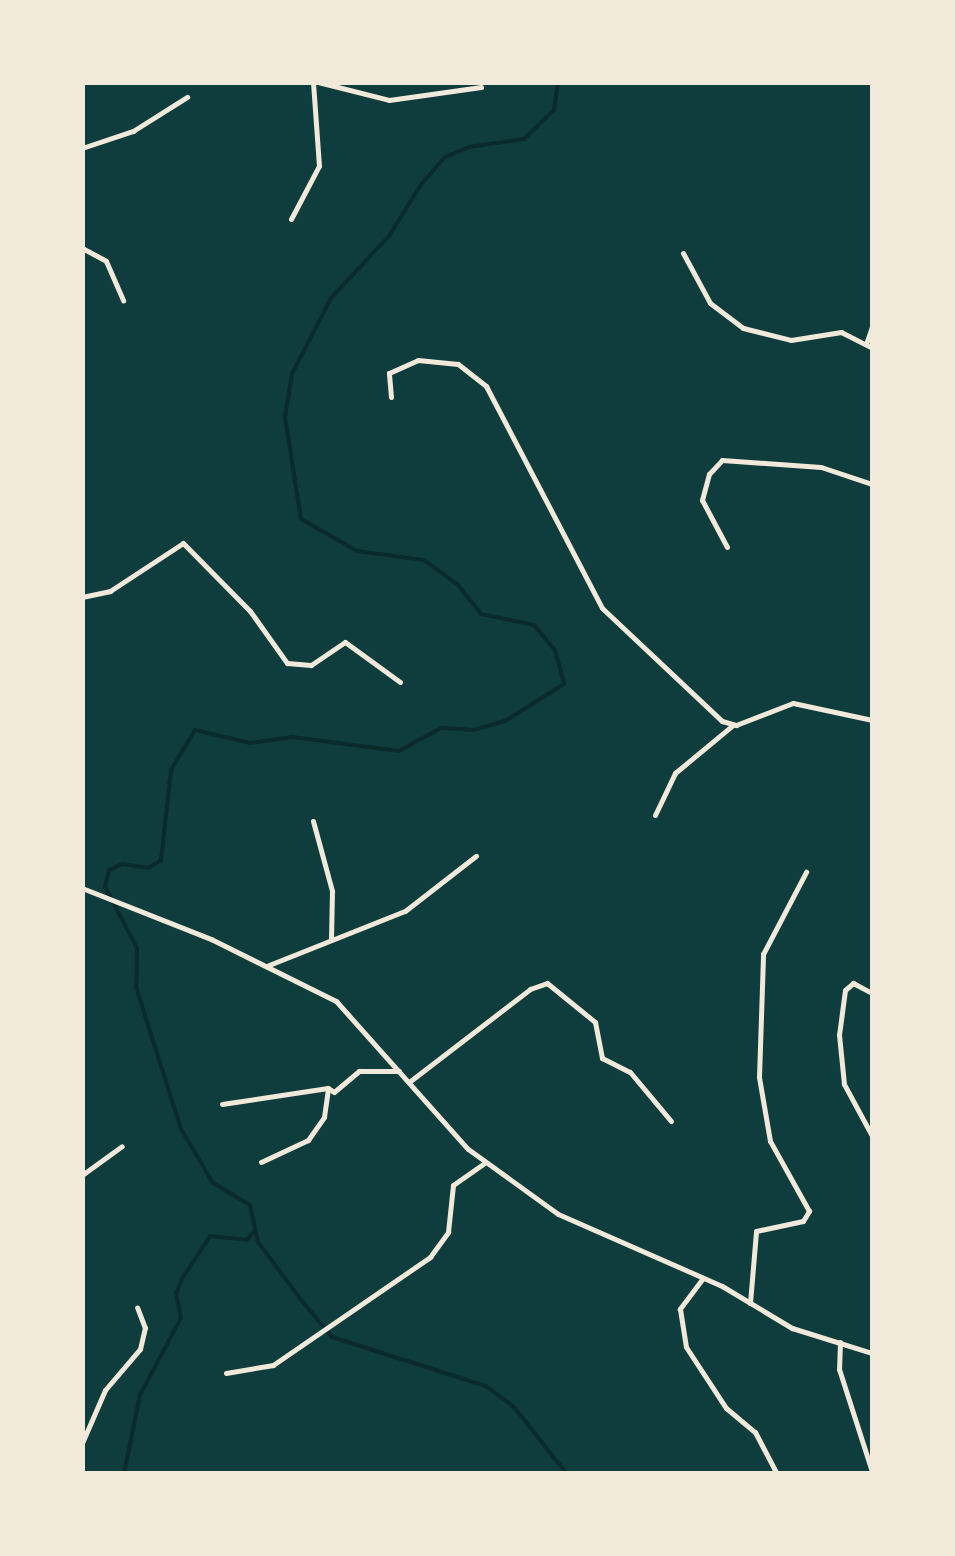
<!DOCTYPE html>
<style>
body{margin:0}
#map{position:relative;width:955px;height:1556px;overflow:hidden;background:#0f3d3e;font-family:"Exo 2",sans-serif}
div>[style]{position:absolute}
[style*='--x']{left:calc(var(--x)*1px);top:calc(var(--y)*1px);width:calc(var(--w)*1px);rotate:calc(var(--a)*1deg)}
.stream>*{height:4px;margin:-2px;padding:0 2px;transform-origin:2px;border-radius:2px;background:#0a2a2b}
.minor>*{height:5px;margin:-2.5px;padding:0 2.5px;transform-origin:2.5px;border-radius:2.5px;background:#f1e9da}
span{translate:-50% -50%;white-space:nowrap;text-align:center;line-height:1.15;-webkit-text-stroke:10px #f1e9da;paint-order:stroke}
.frame{position:absolute;inset:0;border:85px solid #f1e9da;pointer-events:none}
</style>
<div id="map">
<div class="stream">
<i style="--x:558;--y:82;--w:28;--a:98"></i>
<i style="--x:554;--y:110;--w:42;--a:136"></i>
<i style="--x:524;--y:139;--w:56;--a:171.7"></i>
<i style="--x:469;--y:147;--w:26;--a:157"></i>
<i style="--x:445;--y:157;--w:35;--a:131"></i>
<i style="--x:422;--y:183;--w:62;--a:121.9"></i>
<i style="--x:389;--y:236;--w:85;--a:133.1"></i>
<i style="--x:331;--y:298;--w:85;--a:117.2"></i>
<i style="--x:292;--y:374;--w:44;--a:99.2"></i>
<i style="--x:285;--y:417;--w:103;--a:81.1"></i>
<i style="--x:301;--y:519;--w:64;--a:29.7"></i>
<i style="--x:357;--y:551;--w:68;--a:7.7"></i>
<i style="--x:424;--y:560;--w:41;--a:36"></i>
<i style="--x:457;--y:584;--w:38;--a:51"></i>
<i style="--x:481;--y:614;--w:54;--a:11.7"></i>
<i style="--x:534;--y:625;--w:33;--a:50"></i>
<i style="--x:555;--y:650;--w:35;--a:75"></i>
<i style="--x:564;--y:684;--w:70;--a:147.9"></i>
<i style="--x:505;--y:721;--w:33;--a:164"></i>
<i style="--x:473;--y:730;--w:32;--a:-176"></i>
<i style="--x:441;--y:728;--w:48;--a:151.3"></i>
<i style="--x:399;--y:751;--w:108;--a:-172.5"></i>
<i style="--x:292;--y:737;--w:42;--a:171.9"></i>
<i style="--x:250;--y:743;--w:57;--a:-166.7"></i>
<i style="--x:195;--y:730;--w:47;--a:121"></i>
<i style="--x:171;--y:770;--w:91;--a:96.3"></i>
<i style="--x:161;--y:860;--w:15;--a:148"></i>
<i style="--x:148;--y:868;--w:26;--a:-171"></i>
<i style="--x:122;--y:864;--w:14;--a:155"></i>
<i style="--x:109;--y:870;--w:17;--a:103"></i>
<i style="--x:105;--y:887;--w:69;--a:62.3"></i>
<i style="--x:137;--y:948;--w:39;--a:91"></i>
<i style="--x:136;--y:987;--w:149;--a:72.4"></i>
<i style="--x:181;--y:1129;--w:63;--a:59.3"></i>
<i style="--x:213;--y:1183;--w:43;--a:30.7"></i>
<i style="--x:250;--y:1205;--w:38;--a:78"></i>
<i style="--x:258;--y:1242;--w:74;--a:53.3"></i>
<i style="--x:302;--y:1301;--w:47;--a:50.2"></i>
<i style="--x:332;--y:1337;--w:162;--a:17.7"></i>
<i style="--x:486;--y:1386;--w:35;--a:37"></i>
<i style="--x:514;--y:1407;--w:85;--a:51.7"></i>
<i style="--x:124;--y:1474;--w:81;--a:-78.6"></i>
<i style="--x:140;--y:1395;--w:87;--a:-62"></i>
<i style="--x:181;--y:1318;--w:25;--a:-102"></i>
<i style="--x:176;--y:1294;--w:18;--a:-68"></i>
<i style="--x:183;--y:1277;--w:49;--a:-56.6"></i>
<i style="--x:210;--y:1236;--w:37;--a:6"></i>
<i style="--x:247;--y:1240;--w:13;--a:-51"></i>
</div>
<div class="minor">
<i style="--x:318;--y:82;--w:73;--a:14.2"></i>
<i style="--x:389;--y:100;--w:93;--a:-8"></i>
<i style="--x:82;--y:148;--w:54;--a:-18.4"></i>
<i style="--x:133;--y:131;--w:64;--a:-32.2"></i>
<i style="--x:291;--y:219;--w:60;--a:-62.2"></i>
<i style="--x:319;--y:166;--w:84;--a:-94.1"></i>
<i style="--x:82;--y:248;--w:27;--a:28"></i>
<i style="--x:106;--y:261;--w:43;--a:66.4"></i>
<i style="--x:683;--y:253;--w:57;--a:61.6"></i>
<i style="--x:710;--y:303;--w:41;--a:37.1"></i>
<i style="--x:743;--y:328;--w:49;--a:14"></i>
<i style="--x:791;--y:340;--w:51;--a:-9.1"></i>
<i style="--x:841;--y:332;--w:35;--a:27"></i>
<i style="--x:866;--y:344;--w:18;--a:-71"></i>
<i style="--x:391;--y:397;--w:24;--a:-95"></i>
<i style="--x:389;--y:373;--w:32;--a:-24"></i>
<i style="--x:418;--y:360;--w:40;--a:5.7"></i>
<i style="--x:458;--y:364;--w:36;--a:38"></i>
<i style="--x:486;--y:386;--w:250;--a:62.4"></i>
<i style="--x:602;--y:608;--w:165;--a:43.3"></i>
<i style="--x:722;--y:721;--w:15;--a:16"></i>
<i style="--x:736;--y:725;--w:61;--a:-21.1"></i>
<i style="--x:793;--y:703;--w:81;--a:12.1"></i>
<i style="--x:727;--y:547;--w:53;--a:-118"></i>
<i style="--x:702;--y:500;--w:27;--a:-75"></i>
<i style="--x:709;--y:474;--w:19;--a:-47"></i>
<i style="--x:722;--y:460;--w:99;--a:4"></i>
<i style="--x:821;--y:467;--w:54;--a:18.4"></i>
<i style="--x:82;--y:559;--w:25;--a:90"></i>
<i style="--x:82;--y:597;--w:29;--a:-12"></i>
<i style="--x:110;--y:591;--w:87;--a:-33.3"></i>
<i style="--x:183;--y:543;--w:95;--a:45.4"></i>
<i style="--x:250;--y:611;--w:64;--a:54.6"></i>
<i style="--x:287;--y:663;--w:24;--a:5"></i>
<i style="--x:311;--y:665;--w:41;--a:-34.1"></i>
<i style="--x:345;--y:642;--w:68;--a:36"></i>
<i style="--x:655;--y:815;--w:47;--a:-64.5"></i>
<i style="--x:675;--y:773;--w:75;--a:-39.6"></i>
<i style="--x:313;--y:821;--w:73;--a:74.8"></i>
<i style="--x:332;--y:891;--w:49;--a:91.2"></i>
<i style="--x:82;--y:888;--w:139;--a:21.6"></i>
<i style="--x:211;--y:939;--w:140;--a:26.4"></i>
<i style="--x:336;--y:1001;--w:198;--a:48.3"></i>
<i style="--x:468;--y:1149;--w:111;--a:35.8"></i>
<i style="--x:558;--y:1214;--w:179;--a:23.7"></i>
<i style="--x:722;--y:1286;--w:82;--a:31"></i>
<i style="--x:792;--y:1328;--w:84;--a:17.4"></i>
<i style="--x:269;--y:965;--w:146;--a:-21.7"></i>
<i style="--x:405;--y:911;--w:90;--a:-37.8"></i>
<i style="--x:409;--y:1082;--w:153;--a:-37.5"></i>
<i style="--x:530;--y:989;--w:18;--a:-19"></i>
<i style="--x:547;--y:983;--w:62;--a:39.1"></i>
<i style="--x:595;--y:1022;--w:37;--a:79"></i>
<i style="--x:602;--y:1058;--w:31;--a:27"></i>
<i style="--x:630;--y:1072;--w:64;--a:50.1"></i>
<i style="--x:222;--y:1104;--w:107;--a:-8.6"></i>
<i style="--x:871;--y:1134;--w:57;--a:-118.4"></i>
<i style="--x:844;--y:1084;--w:49;--a:-95.8"></i>
<i style="--x:839;--y:1035;--w:45;--a:-82.4"></i>
<i style="--x:845;--y:990;--w:11;--a:-41"></i>
<i style="--x:853;--y:983;--w:21;--a:28"></i>
<i style="--x:261;--y:1162;--w:52;--a:-25.1"></i>
<i style="--x:308;--y:1140;--w:28;--a:-55"></i>
<i style="--x:324;--y:1117;--w:29;--a:-82"></i>
<i style="--x:328;--y:1088;--w:7;--a:34"></i>
<i style="--x:334;--y:1092;--w:33;--a:-40"></i>
<i style="--x:359;--y:1071;--w:40;--a:0"></i>
<i style="--x:82;--y:1175;--w:49;--a:-35.9"></i>
<i style="--x:703;--y:1278;--w:39;--a:127"></i>
<i style="--x:680;--y:1309;--w:38;--a:81"></i>
<i style="--x:686;--y:1347;--w:73;--a:56.7"></i>
<i style="--x:726;--y:1408;--w:38;--a:40"></i>
<i style="--x:755;--y:1432;--w:47;--a:62.4"></i>
<i style="--x:750;--y:1303;--w:72;--a:-85.2"></i>
<i style="--x:756;--y:1231;--w:48;--a:-12"></i>
<i style="--x:803;--y:1221;--w:12;--a:-59"></i>
<i style="--x:809;--y:1211;--w:80;--a:-119.1"></i>
<i style="--x:770;--y:1141;--w:65;--a:-99.8"></i>
<i style="--x:759;--y:1077;--w:123;--a:-88.1"></i>
<i style="--x:763;--y:954;--w:93;--a:-62.3"></i>
<i style="--x:840;--y:1342;--w:27;--a:92"></i>
<i style="--x:839;--y:1369;--w:108;--a:72.2"></i>
<i style="--x:226;--y:1373;--w:48;--a:-9.7"></i>
<i style="--x:273;--y:1365;--w:191;--a:-34.5"></i>
<i style="--x:430;--y:1257;--w:31;--a:-54"></i>
<i style="--x:448;--y:1232;--w:47;--a:-83.9"></i>
<i style="--x:453;--y:1185;--w:38;--a:-35"></i>
<i style="--x:82;--y:1443;--w:58;--a:-66.5"></i>
<i style="--x:105;--y:1390;--w:54;--a:-49.5"></i>
<i style="--x:140;--y:1349;--w:22;--a:-77"></i>
<i style="--x:145;--y:1328;--w:22;--a:-111"></i>
</div>
<div class="frame"></div>
</div>
